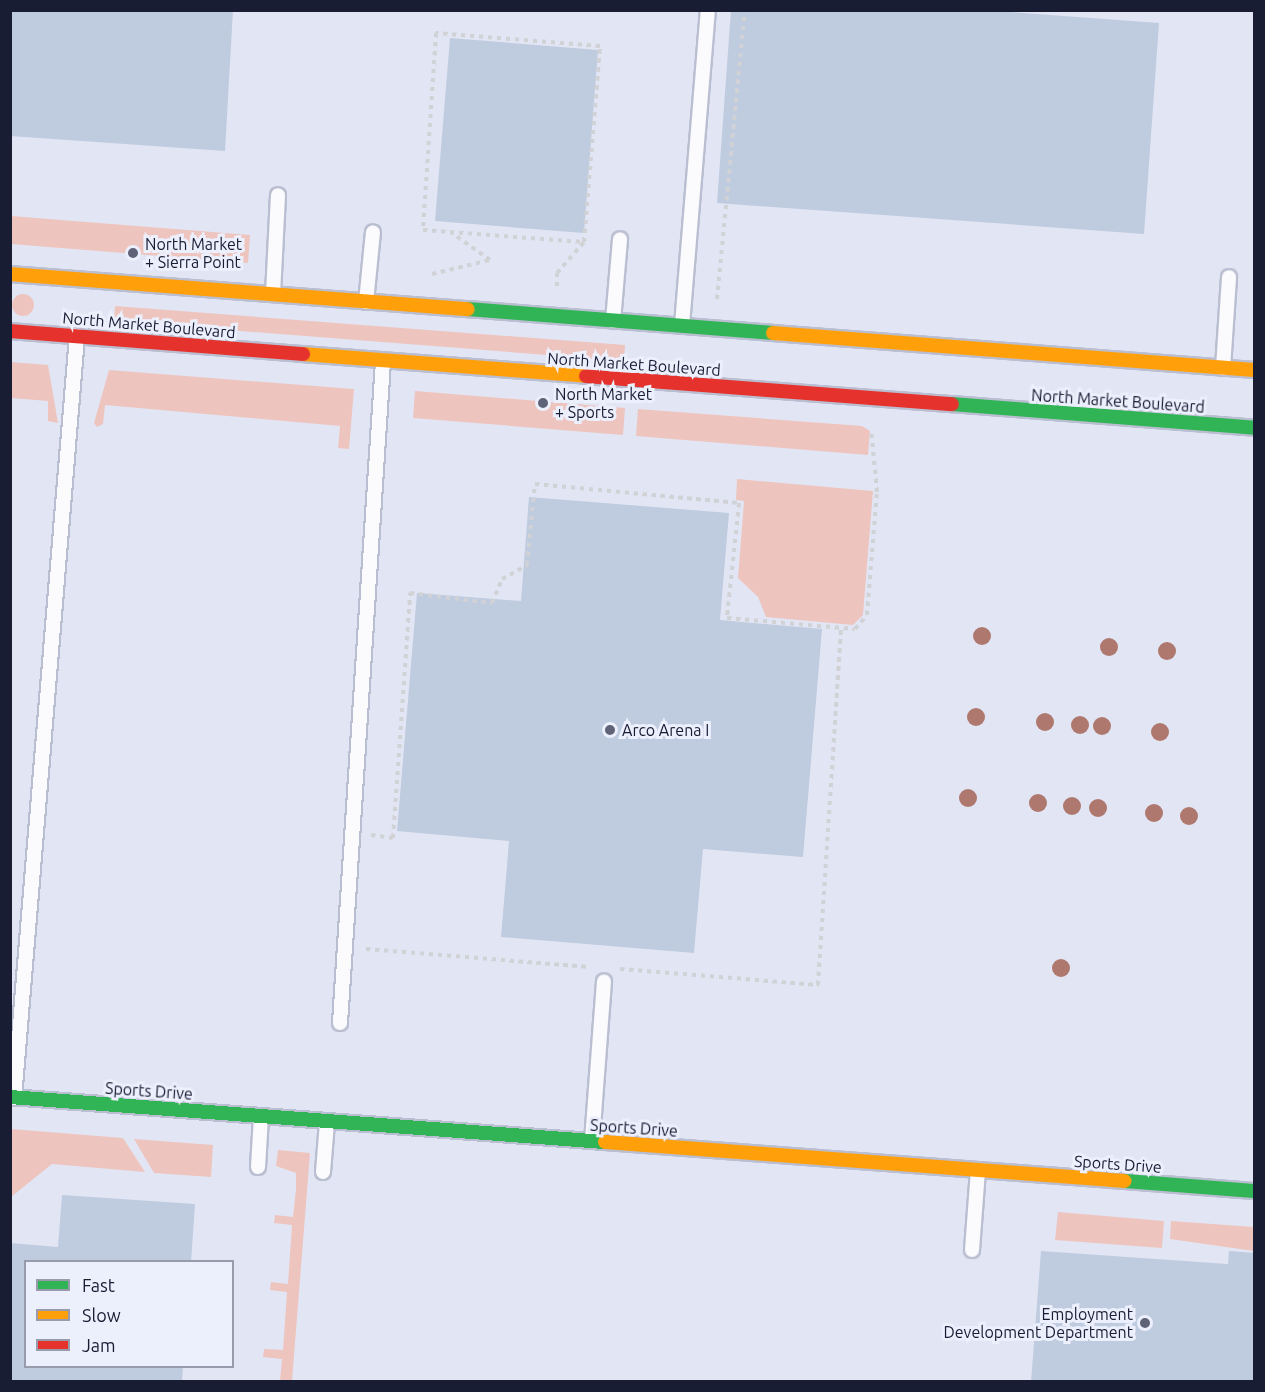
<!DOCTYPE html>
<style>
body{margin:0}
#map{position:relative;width:1265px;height:1392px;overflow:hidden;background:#e2e6f4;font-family:Ubuntu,sans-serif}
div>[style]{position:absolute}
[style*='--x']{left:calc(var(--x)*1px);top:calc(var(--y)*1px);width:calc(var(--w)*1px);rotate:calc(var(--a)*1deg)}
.green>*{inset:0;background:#eec4bf}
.round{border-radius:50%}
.building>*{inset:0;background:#bfcbdf}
.path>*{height:4px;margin-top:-2px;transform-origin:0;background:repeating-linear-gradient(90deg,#d1d2d6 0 4.5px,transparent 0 9px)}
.roads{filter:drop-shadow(2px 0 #babed1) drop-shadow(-2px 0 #babed1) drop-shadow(0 2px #babed1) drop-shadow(0 -2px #babed1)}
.lane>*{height:14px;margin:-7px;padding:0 7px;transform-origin:7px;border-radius:7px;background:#fbfbfd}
.fast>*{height:14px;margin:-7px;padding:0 7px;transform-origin:7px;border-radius:7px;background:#30b455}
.slow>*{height:14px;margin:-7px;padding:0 7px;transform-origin:7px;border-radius:7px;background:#ff9f0a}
.jam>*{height:14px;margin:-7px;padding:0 7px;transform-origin:7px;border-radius:7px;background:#e5322d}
.trees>*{width:18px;height:18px;margin:-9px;border-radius:50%;background:#ae786e}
.dots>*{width:16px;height:16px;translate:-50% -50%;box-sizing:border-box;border:3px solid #eceffc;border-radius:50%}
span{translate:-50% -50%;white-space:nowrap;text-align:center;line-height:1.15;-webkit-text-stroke:6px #eceffc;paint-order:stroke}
.poi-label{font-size:16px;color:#191d34}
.left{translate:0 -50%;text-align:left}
.right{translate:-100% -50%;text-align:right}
.street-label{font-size:16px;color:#191d34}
.frame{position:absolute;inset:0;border:12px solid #191d34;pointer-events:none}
.legend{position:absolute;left:24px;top:1260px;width:210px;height:108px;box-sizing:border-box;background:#eceffc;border:2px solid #989bac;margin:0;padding:8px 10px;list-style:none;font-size:18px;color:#191d34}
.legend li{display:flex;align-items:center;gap:12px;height:30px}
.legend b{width:30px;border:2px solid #989bac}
</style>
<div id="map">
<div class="green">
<i style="clip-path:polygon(11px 216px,250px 235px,248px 263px,11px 244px)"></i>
<i class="round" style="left:12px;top:294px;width:22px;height:22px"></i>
<i style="clip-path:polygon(115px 306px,625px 345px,624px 361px,114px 321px)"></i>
<i style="clip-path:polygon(10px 362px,48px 365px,58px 423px,48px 421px,48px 401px,11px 398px)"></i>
<i style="clip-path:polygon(109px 370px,354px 389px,349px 449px,338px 448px,340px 426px,105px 405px,103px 424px,97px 427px,94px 423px)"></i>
<i style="clip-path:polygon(415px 391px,625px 408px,623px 435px,413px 418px)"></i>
<i style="clip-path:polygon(638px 409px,862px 426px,870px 431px,868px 455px,636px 436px)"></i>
<i style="clip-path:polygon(737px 479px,873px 491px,863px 615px,853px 625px,766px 617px,758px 597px,738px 578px,744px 501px,736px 500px)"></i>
<i style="clip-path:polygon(11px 1129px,123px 1138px,145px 1172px,52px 1164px,11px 1197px)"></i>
<i style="clip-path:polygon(134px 1139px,213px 1145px,211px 1177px,154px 1173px)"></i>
<i style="clip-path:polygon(278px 1150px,310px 1153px,292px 1381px,280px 1381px,282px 1359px,263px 1357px,264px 1349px,283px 1350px,287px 1292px,270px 1290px,271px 1282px,288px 1284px,292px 1225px,274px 1223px,275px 1215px,293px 1217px,296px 1189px,296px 1173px,276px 1166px)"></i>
<i style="clip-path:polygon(1058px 1212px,1164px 1221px,1162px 1248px,1055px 1240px)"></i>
<i style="clip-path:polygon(1171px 1221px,1254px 1227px,1254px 1251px,1170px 1239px)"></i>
</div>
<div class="building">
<i style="clip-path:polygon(10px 10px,233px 10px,225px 151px,10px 136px)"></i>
<i style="clip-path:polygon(731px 10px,983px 10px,1159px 23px,1144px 234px,717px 203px)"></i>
<i style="clip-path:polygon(450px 38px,598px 50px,584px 233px,435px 221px)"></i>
<i style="clip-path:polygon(529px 497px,729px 513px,720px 620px,822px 629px,803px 857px,703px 849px,694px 953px,501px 937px,509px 841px,397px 831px,417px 593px,521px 601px)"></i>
<i style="clip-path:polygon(62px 1195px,195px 1204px,191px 1262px,26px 1262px,26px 1366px,183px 1366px,182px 1382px,10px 1382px,10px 1243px,58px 1247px)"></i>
<i style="clip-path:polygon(1041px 1251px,1228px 1264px,1229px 1251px,1254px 1253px,1254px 1382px,1031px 1382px)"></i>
</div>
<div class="path">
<i style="--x:432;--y:274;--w:60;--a:-13.6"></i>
<i style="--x:490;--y:260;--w:47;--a:-144.6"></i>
<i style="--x:557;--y:286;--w:13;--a:-90"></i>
<i style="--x:557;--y:273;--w:41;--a:-48.9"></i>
<i style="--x:584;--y:242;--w:197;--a:-85.3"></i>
<i style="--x:600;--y:46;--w:165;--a:-175.5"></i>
<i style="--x:436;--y:33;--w:197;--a:93.8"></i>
<i style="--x:423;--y:230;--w:161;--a:4.3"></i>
<i style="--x:717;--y:299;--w:290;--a:-84.5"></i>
<i style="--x:371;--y:835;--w:22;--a:8"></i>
<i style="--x:393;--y:838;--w:246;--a:-86"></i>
<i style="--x:410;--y:593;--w:83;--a:7"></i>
<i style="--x:492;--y:603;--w:26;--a:-67"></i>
<i style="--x:502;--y:579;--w:29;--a:-29"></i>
<i style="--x:527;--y:565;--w:81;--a:-84.4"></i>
<i style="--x:535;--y:484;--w:205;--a:5.3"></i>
<i style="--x:739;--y:503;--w:116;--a:96"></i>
<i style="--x:727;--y:618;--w:128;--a:4.9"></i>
<i style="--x:855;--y:629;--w:18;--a:-49"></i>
<i style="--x:867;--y:615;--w:123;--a:-85.4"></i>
<i style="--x:877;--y:492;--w:63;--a:-95.4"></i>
<i style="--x:366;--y:949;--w:224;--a:4.6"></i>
<i style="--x:620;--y:969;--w:199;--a:4.6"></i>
<i style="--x:818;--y:985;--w:358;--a:-86.3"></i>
</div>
<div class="roads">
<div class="lane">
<i style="--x:273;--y:294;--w:99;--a:-87.1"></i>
<i style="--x:366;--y:302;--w:70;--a:-84.3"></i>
<i style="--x:613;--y:321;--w:82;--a:-85.1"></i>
<i style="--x:682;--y:325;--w:316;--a:-85.3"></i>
<i style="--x:1223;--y:368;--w:91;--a:-86.2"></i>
<i style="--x:340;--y:1023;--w:663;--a:-86.28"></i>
<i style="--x:14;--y:1098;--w:765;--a:-85.27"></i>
<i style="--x:592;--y:1141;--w:160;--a:-85.7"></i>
<i style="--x:258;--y:1167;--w:51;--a:-86.6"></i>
<i style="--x:323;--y:1172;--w:50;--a:-85.4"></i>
<i style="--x:972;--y:1250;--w:80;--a:-85.7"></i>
</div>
<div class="fast">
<i style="--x:468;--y:309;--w:306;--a:4.5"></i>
<i style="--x:952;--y:404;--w:303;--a:4.5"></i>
<i style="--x:10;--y:1097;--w:597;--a:4.33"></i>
<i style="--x:1125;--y:1181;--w:129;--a:4.4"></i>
</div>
<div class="slow">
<i style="--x:10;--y:274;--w:459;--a:4.4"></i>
<i style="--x:773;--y:333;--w:482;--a:4.4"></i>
<i style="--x:303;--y:354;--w:284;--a:4.4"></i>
<i style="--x:605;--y:1142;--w:521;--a:4.29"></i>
</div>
<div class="jam">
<i style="--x:10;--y:331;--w:294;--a:4.5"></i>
<i style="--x:586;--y:376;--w:367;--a:4.4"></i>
</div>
</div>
<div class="trees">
<i style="left:982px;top:636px"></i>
<i style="left:1109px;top:647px"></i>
<i style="left:1167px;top:651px"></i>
<i style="left:976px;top:717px"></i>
<i style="left:1045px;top:722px"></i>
<i style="left:1080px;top:725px"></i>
<i style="left:1102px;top:726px"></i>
<i style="left:1160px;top:732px"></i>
<i style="left:968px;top:798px"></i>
<i style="left:1038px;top:803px"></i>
<i style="left:1072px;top:806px"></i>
<i style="left:1098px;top:808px"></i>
<i style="left:1154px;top:813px"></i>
<i style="left:1189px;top:816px"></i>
<i style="left:1061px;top:968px"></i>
</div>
<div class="dots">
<i style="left:133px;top:253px;background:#5f6377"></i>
<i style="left:543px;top:403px;background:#5f6377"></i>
<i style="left:610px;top:730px;background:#5f6377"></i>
<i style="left:1145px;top:1323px;background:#5f6377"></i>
</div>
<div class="poi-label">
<span class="left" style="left:145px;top:253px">North Market<br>+ Sierra Point</span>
<span class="left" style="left:555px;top:403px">North Market<br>+ Sports</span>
<span class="left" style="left:622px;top:730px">Arco Arena I</span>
<span class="right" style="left:1133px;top:1323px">Employment<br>Development Department</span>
</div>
<div class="street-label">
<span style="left:149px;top:325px;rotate:5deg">North Market Boulevard</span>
<span style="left:634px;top:364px;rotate:4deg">North Market Boulevard</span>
<span style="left:1118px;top:401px;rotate:4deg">North Market Boulevard</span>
<span style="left:149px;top:1091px;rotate:4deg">Sports Drive</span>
<span style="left:634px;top:1128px;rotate:4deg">Sports Drive</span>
<span style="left:1118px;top:1164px;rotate:4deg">Sports Drive</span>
</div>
<div class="frame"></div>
<ul class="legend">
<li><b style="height:8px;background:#30b455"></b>Fast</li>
<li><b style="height:8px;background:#ff9f0a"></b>Slow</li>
<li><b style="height:8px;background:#e5322d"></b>Jam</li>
</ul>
</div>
